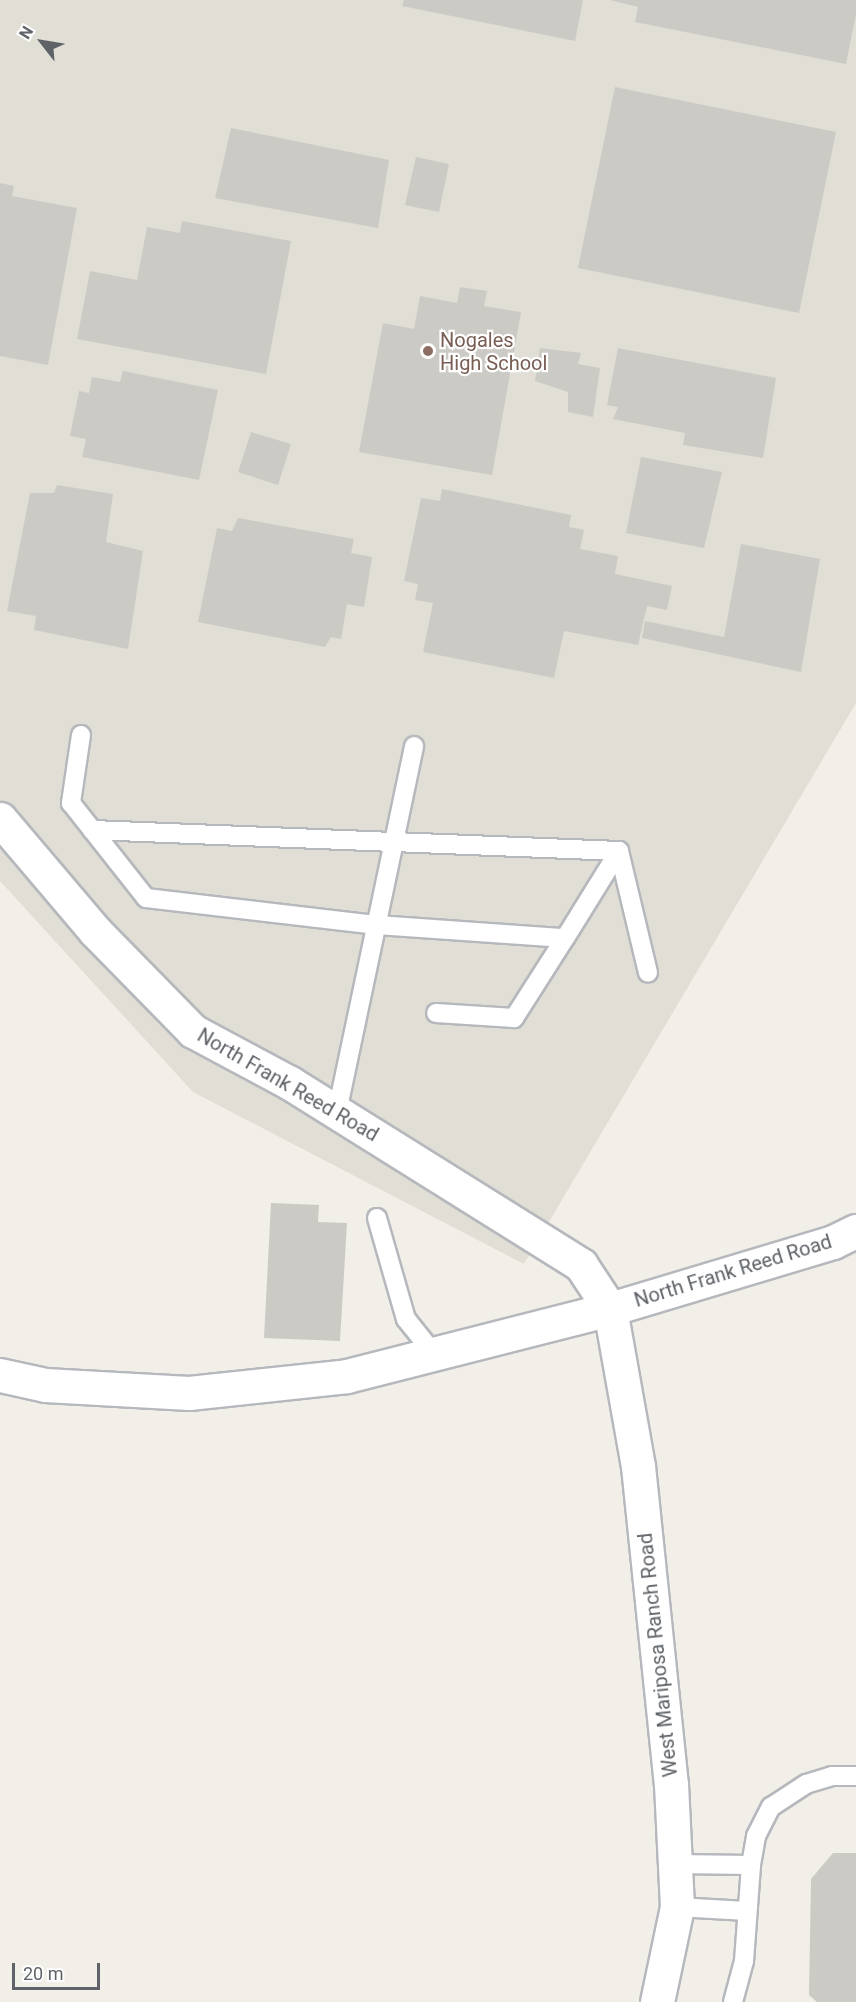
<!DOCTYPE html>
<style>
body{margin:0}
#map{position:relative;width:856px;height:2002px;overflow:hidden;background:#f1efe8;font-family:Roboto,sans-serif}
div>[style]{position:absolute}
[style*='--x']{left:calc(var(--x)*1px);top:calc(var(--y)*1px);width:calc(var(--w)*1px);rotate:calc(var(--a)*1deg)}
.education>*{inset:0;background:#e1ded6}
.building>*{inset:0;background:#cccac5}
.roads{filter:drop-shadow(2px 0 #b5b8bc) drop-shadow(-2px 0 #b5b8bc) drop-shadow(0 2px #b5b8bc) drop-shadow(0 -2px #b5b8bc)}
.lane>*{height:18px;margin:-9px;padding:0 9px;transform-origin:9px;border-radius:9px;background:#fff}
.street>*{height:33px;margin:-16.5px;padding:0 16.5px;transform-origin:16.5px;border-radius:16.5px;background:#fff}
.secondary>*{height:33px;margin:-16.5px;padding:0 16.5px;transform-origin:16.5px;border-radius:16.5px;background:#fff}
.dots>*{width:16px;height:16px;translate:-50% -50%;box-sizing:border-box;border:3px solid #fff;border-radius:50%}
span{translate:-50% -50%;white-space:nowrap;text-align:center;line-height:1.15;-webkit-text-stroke:4.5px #fff;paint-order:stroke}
.education-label{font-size:20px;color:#785e54}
.left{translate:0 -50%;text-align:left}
.street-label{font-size:20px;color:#5f6368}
.north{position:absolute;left:12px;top:12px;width:60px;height:60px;-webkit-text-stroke:4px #fff;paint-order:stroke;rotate:301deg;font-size:16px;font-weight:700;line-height:24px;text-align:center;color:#5f6368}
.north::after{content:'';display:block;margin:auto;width:21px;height:27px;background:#5f6368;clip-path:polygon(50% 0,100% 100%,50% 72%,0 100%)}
.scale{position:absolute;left:12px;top:1963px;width:88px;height:27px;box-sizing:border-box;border:3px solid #5f6368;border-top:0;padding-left:8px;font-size:18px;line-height:21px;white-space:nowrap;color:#5f6368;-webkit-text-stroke:4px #fff;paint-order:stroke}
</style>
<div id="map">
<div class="education">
<i style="clip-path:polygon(0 0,856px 0,856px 703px,524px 1264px,193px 1092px,0 881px)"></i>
</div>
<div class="building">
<i style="clip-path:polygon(404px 0,583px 0,575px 41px,402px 6px)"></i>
<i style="clip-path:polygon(610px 0,856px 0,856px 14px,846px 64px,635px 22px,638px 7px)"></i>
<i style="clip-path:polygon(615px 87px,836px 132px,799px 313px,578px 268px)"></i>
<i style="clip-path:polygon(231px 128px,389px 160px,378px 228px,215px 198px)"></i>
<i style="clip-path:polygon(416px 157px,449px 164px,439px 212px,405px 205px)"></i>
<i style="clip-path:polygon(0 183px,14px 186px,12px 196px,77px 208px,48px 365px,0 356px)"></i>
<i style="clip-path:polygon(182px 221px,291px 241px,266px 374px,77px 339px,90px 271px,137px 280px,147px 227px,180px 233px)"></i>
<i style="clip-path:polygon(460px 287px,487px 291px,484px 306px,521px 312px,492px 475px,359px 452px,383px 323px,414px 329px,420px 296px,457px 303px)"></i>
<i style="clip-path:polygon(540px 348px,581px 353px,578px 364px,600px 368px,593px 417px,568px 412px,568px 392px,535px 381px)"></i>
<i style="clip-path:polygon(618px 348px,776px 378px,763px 458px,683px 445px,685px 433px,613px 419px,618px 407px,607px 405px)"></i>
<i style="clip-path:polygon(123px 371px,218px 390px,199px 480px,82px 457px,86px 439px,70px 436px,79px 391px,89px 393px,92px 377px,120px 382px)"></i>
<i style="clip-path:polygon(251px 432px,291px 444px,278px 485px,238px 472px)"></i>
<i style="clip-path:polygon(641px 457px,722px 472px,704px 548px,626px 533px)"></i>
<i style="clip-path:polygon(57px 485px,113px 494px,106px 542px,143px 551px,128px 649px,34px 630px,36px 616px,7px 611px,30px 493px,54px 493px)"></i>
<i style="clip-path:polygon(442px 489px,571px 515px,569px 527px,584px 530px,580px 549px,618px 556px,615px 574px,672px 586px,667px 610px,647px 606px,638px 645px,564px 631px,554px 678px,423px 652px,433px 603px,415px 600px,418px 584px,404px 581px,421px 498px,440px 501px)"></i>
<i style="clip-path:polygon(238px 518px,354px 539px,351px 553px,372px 557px,364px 607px,347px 604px,341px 639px,331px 637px,325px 647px,198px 622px,217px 528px,232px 531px)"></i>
<i style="clip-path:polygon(741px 544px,820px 559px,801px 672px,642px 638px,645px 621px,724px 637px)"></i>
<i style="clip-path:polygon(271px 1203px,319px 1205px,318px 1222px,347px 1223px,340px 1341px,264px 1338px)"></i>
<i style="clip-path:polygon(833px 1853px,856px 1853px,856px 2002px,817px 2002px,809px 1995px,811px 1879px)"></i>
</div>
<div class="roads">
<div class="lane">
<i style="--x:81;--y:735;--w:69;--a:98.4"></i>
<i style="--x:71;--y:803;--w:121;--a:51.7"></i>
<i style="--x:146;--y:898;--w:233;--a:6.7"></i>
<i style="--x:377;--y:925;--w:188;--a:4"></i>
<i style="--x:565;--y:938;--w:95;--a:122.5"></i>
<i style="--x:514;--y:1018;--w:78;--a:-176.3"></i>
<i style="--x:92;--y:830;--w:527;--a:2.28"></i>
<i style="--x:619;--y:851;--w:102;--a:121.8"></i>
<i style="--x:619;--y:851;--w:125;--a:76.6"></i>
<i style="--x:337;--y:1112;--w:374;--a:-78.1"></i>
<i style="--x:377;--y:1218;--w:105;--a:74"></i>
<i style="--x:406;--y:1319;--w:45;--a:51.3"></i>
<i style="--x:675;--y:1864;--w:76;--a:0.8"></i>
<i style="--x:677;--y:1907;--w:70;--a:3.3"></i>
<i style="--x:733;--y:2002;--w:42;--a:-75"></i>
<i style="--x:744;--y:1961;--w:96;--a:-85.8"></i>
<i style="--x:751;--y:1865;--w:29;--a:-80"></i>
<i style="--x:756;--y:1836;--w:33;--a:-63"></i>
<i style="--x:771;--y:1807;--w:42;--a:-33.3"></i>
<i style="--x:806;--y:1784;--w:27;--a:-17"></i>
<i style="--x:832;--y:1776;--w:24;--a:0"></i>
</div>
<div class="street">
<i style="--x:0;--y:1375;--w:46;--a:12.5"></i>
<i style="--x:45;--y:1385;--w:144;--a:3.2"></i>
<i style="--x:189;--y:1393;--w:159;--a:-6.1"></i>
<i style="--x:347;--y:1376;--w:271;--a:-14.3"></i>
<i style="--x:610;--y:1309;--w:159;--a:79.9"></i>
<i style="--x:638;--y:1466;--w:320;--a:84.1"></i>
<i style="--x:671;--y:1784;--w:123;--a:87.2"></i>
<i style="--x:677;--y:1907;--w:97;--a:101.9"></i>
</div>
<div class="secondary">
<i style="--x:0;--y:819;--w:147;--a:49.7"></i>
<i style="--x:95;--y:931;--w:140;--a:45.6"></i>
<i style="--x:193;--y:1031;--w:110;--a:28.2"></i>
<i style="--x:290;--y:1083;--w:343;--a:32"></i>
<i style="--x:581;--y:1265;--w:53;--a:56.6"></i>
<i style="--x:610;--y:1309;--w:233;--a:-16.7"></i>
<i style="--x:833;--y:1242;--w:25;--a:-26"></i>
</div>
</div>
<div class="dots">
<i style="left:428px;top:351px;background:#8d6e63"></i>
</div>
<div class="education-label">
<span class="left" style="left:440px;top:352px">Nogales<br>High School</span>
</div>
<div class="street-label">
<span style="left:288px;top:1085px;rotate:30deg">North Frank Reed Road</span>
<span style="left:733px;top:1271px;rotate:-17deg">North Frank Reed Road</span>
<span style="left:658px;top:1655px;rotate:-96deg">West Mariposa Ranch Road</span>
</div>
<div class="north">N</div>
<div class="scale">20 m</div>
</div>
